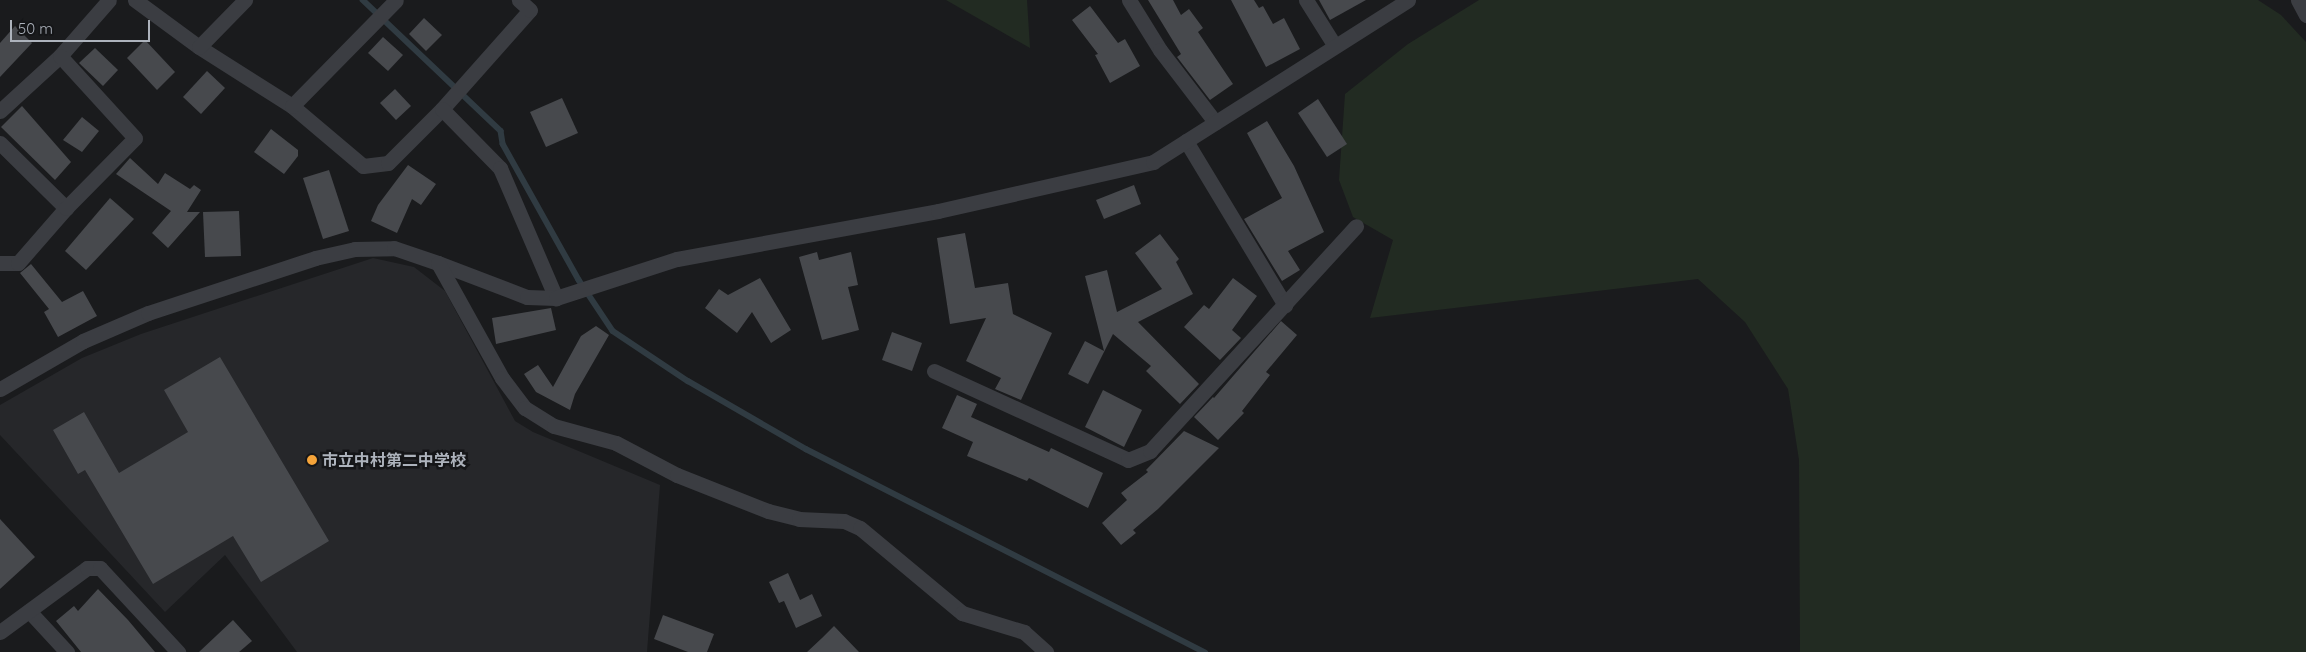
<!DOCTYPE html>
<meta charset="utf-8">
<style>
body{margin:0}
#map{position:relative;width:2306px;height:652px;overflow:hidden;background:#1a1b1d;font-family:Quicksand,"Noto Sans JP",sans-serif}
div>[style]{position:absolute}
[style*='--x']{left:calc(var(--x)*1px);top:calc(var(--y)*1px);width:calc(var(--w)*1px);rotate:calc(var(--a)*1deg)}
.built>*{inset:0;background:#26272a}
.green>*{inset:0;background:#222b22}
.stream>*{height:5.5px;margin:-2.75px;padding:0 2.75px;transform-origin:2.75px;border-radius:2.75px;background:#303b42}
.building>*{inset:0;background:#47494d}
.minor>*{height:15px;margin:-7.5px;padding:0 7.5px;transform-origin:7.5px;border-radius:7.5px;background:#3b3d42}
.dots>*{width:14px;height:14px;translate:-50% -50%;box-sizing:border-box;border:2px solid #151618;border-radius:50%}
span{translate:-50% -50%;white-space:nowrap;text-align:center;line-height:1.15;-webkit-text-stroke:5px #151618;paint-order:stroke}
.poi-label{font-size:16px;color:#adb3bc;font-weight:700}
.left{translate:0 -50%;text-align:left}
.scale{position:absolute;left:10px;top:20px;width:140px;height:22px;box-sizing:border-box;border:2px solid #adb3bc;border-top:0;padding-left:6px;font-size:15px;line-height:18px;white-space:nowrap;color:#adb3bc;-webkit-text-stroke:4px #151618;paint-order:stroke}
</style>
<div id="map">
<div class="built">
<i style="clip-path:polygon(373px 258px,414px 267px,445px 291px,515px 421px,533px 432px,660px 485px,647px 652px,297px 652px,225px 555px,165px 612px,0 435px,0 405px,82px 358px,141px 334px)"></i>
</div>
<div class="green">
<i style="clip-path:polygon(946px 0,1027px 0,1030px 48px)"></i>
<i style="clip-path:polygon(1479px 0,2258px 0,2281px 15px,2306px 42px,2306px 652px,1800px 652px,1799px 460px,1788px 389px,1745px 322px,1698px 279px,1370px 318px,1393px 240px,1353px 217px,1339px 180px,1345px 94px,1408px 44px)"></i>
</div>
<div class="stream">
<i style="--x:363;--y:0;--w:190;--a:43.5"></i>
<i style="--x:501;--y:131;--w:13;--a:81"></i>
<i style="--x:503;--y:144;--w:156;--a:60.8"></i>
<i style="--x:579;--y:280;--w:61;--a:56.3"></i>
<i style="--x:613;--y:331;--w:90;--a:33.7"></i>
<i style="--x:688;--y:381;--w:136;--a:30"></i>
<i style="--x:806;--y:449;--w:448;--a:27"></i>
</div>
<div class="building">
<i style="clip-path:polygon(1148px 0,1173px 0,1181px 15px,1189px 9px,1203px 28px,1198px 32px,1233px 84px,1210px 100px,1177px 57px,1181px 54px)"></i>
<i style="clip-path:polygon(1231px 0,1254px 0,1259px 8px,1263px 6px,1273px 24px,1284px 18px,1300px 49px,1266px 67px)"></i>
<i style="clip-path:polygon(1319px 0,1366px 0,1330px 20px)"></i>
<i style="clip-path:polygon(1090px 6px,1118px 43px,1125px 39px,1140px 66px,1110px 83px,1095px 55px,1098px 54px,1072px 20px)"></i>
<i style="clip-path:polygon(424px 18px,442px 35px,426px 51px,409px 34px)"></i>
<i style="clip-path:polygon(15px 26px,32px 43px,0 77px,0 43px)"></i>
<i style="clip-path:polygon(383px 37px,403px 55px,388px 71px,368px 53px)"></i>
<i style="clip-path:polygon(145px 40px,175px 72px,157px 90px,127px 58px)"></i>
<i style="clip-path:polygon(95px 48px,118px 70px,103px 86px,79px 63px)"></i>
<i style="clip-path:polygon(207px 71px,225px 88px,201px 114px,183px 97px)"></i>
<i style="clip-path:polygon(395px 89px,411px 106px,396px 120px,380px 103px)"></i>
<i style="clip-path:polygon(562px 98px,578px 133px,546px 147px,530px 112px)"></i>
<i style="clip-path:polygon(1318px 99px,1347px 144px,1327px 157px,1298px 113px)"></i>
<i style="clip-path:polygon(22px 106px,71px 162px,55px 180px,1px 127px)"></i>
<i style="clip-path:polygon(82px 117px,99px 131px,82px 152px,63px 140px)"></i>
<i style="clip-path:polygon(1267px 121px,1294px 166px,1324px 232px,1288px 251px,1300px 270px,1282px 281px,1244px 219px,1282px 198px,1247px 133px)"></i>
<i style="clip-path:polygon(271px 129px,298px 150px,298px 156px,284px 174px,254px 152px)"></i>
<i style="clip-path:polygon(130px 158px,158px 184px,165px 173px,190px 189px,194px 185px,201px 190px,187px 212px,200px 212px,168px 248px,152px 233px,171px 211px,116px 174px)"></i>
<i style="clip-path:polygon(408px 165px,436px 184px,421px 205px,412px 199px,397px 233px,371px 221px,378px 205px)"></i>
<i style="clip-path:polygon(329px 170px,349px 231px,323px 239px,303px 178px)"></i>
<i style="clip-path:polygon(1134px 185px,1141px 204px,1104px 219px,1096px 200px)"></i>
<i style="clip-path:polygon(110px 198px,134px 219px,86px 270px,65px 251px)"></i>
<i style="clip-path:polygon(239px 211px,241px 256px,205px 257px,203px 212px)"></i>
<i style="clip-path:polygon(965px 233px,975px 288px,1008px 283px,1013px 314px,1052px 333px,1021px 400px,995px 389px,1001px 378px,966px 361px,986px 318px,950px 324px,937px 238px)"></i>
<i style="clip-path:polygon(1160px 234px,1179px 259px,1176px 262px,1193px 294px,1138px 322px,1199px 384px,1180px 404px,1146px 371px,1151px 366px,1113px 334px,1088px 384px,1068px 374px,1085px 341px,1104px 351px,1085px 276px,1107px 270px,1117px 312px,1162px 289px,1135px 253px)"></i>
<i style="clip-path:polygon(817px 252px,819px 260px,851px 252px,858px 285px,848px 287px,859px 330px,822px 340px,799px 257px)"></i>
<i style="clip-path:polygon(31px 264px,62px 302px,83px 291px,97px 316px,58px 337px,44px 312px,49px 309px,20px 273px)"></i>
<i style="clip-path:polygon(760px 278px,791px 330px,771px 343px,752px 312px,737px 333px,705px 308px,719px 289px,728px 295px)"></i>
<i style="clip-path:polygon(1233px 278px,1257px 296px,1232px 330px,1241px 338px,1220px 360px,1184px 327px,1204px 305px,1209px 309px)"></i>
<i style="clip-path:polygon(551px 308px,556px 330px,496px 344px,492px 318px)"></i>
<i style="clip-path:polygon(1281px 321px,1297px 335px,1266px 372px,1270px 375px,1242px 411px,1244px 413px,1218px 440px,1194px 417px,1213px 397px,1214px 398px)"></i>
<i style="clip-path:polygon(596px 326px,609px 335px,575px 394px,570px 410px,536px 392px,524px 374px,538px 365px,553px 387px,581px 336px)"></i>
<i style="clip-path:polygon(892px 332px,922px 343px,912px 371px,882px 360px)"></i>
<i style="clip-path:polygon(220px 357px,329px 541px,261px 582px,233px 536px,153px 584px,85px 470px,78px 474px,53px 430px,84px 412px,119px 473px,188px 432px,164px 390px)"></i>
<i style="clip-path:polygon(1103px 390px,1142px 410px,1124px 447px,1085px 427px)"></i>
<i style="clip-path:polygon(957px 395px,977px 404px,971px 417px,1049px 452px,1051px 448px,1103px 473px,1088px 508px,1029px 478px,1027px 481px,967px 456px,973px 442px,942px 428px)"></i>
<i style="clip-path:polygon(1184px 431px,1219px 448px,1158px 509px,1133px 530px,1136px 533px,1121px 545px,1102px 523px,1127px 500px,1121px 493px,1148px 472px,1146px 470px)"></i>
<i style="clip-path:polygon(0 519px,35px 557px,0 589px)"></i>
<i style="clip-path:polygon(788px 573px,800px 600px,812px 594px,822px 616px,796px 628px,784px 601px,779px 603px,769px 582px)"></i>
<i style="clip-path:polygon(98px 589px,128px 620px,155px 652px,81px 652px,56px 621px,74px 606px,78px 611px)"></i>
<i style="clip-path:polygon(663px 615px,714px 634px,707px 652px,688px 652px,654px 639px)"></i>
<i style="clip-path:polygon(233px 620px,252px 641px,239px 652px,199px 652px)"></i>
<i style="clip-path:polygon(834px 626px,859px 652px,807px 652px,822px 638px)"></i>
</div>
<div class="minor">
<i style="--x:135;--y:0;--w:79;--a:36.3"></i>
<i style="--x:199;--y:47;--w:110;--a:32.4"></i>
<i style="--x:292;--y:106;--w:93;--a:40.2"></i>
<i style="--x:363;--y:166;--w:25;--a:-7"></i>
<i style="--x:388;--y:163;--w:76;--a:-45"></i>
<i style="--x:442;--y:109;--w:132;--a:-48.4"></i>
<i style="--x:530;--y:10;--w:15;--a:-138"></i>
<i style="--x:1129;--y:0;--w:59;--a:58.2"></i>
<i style="--x:1160;--y:50;--w:91;--a:52.6"></i>
<i style="--x:1306;--y:0;--w:54;--a:57.8"></i>
<i style="--x:2298;--y:0;--w:17;--a:62"></i>
<i style="--x:199;--y:47;--w:66;--a:-45.6"></i>
<i style="--x:292;--y:106;--w:148;--a:-45.5"></i>
<i style="--x:442;--y:109;--w:83;--a:45.5"></i>
<i style="--x:500;--y:168;--w:142;--a:66.7"></i>
<i style="--x:0;--y:111;--w:81;--a:-42.5"></i>
<i style="--x:60;--y:56;--w:74;--a:-48.8"></i>
<i style="--x:1186;--y:141;--w:192;--a:58.9"></i>
<i style="--x:0;--y:143;--w:93;--a:44.6"></i>
<i style="--x:0;--y:263;--w:18;--a:0"></i>
<i style="--x:18;--y:263;--w:73;--a:-48.9"></i>
<i style="--x:66;--y:208;--w:98;--a:-45.4"></i>
<i style="--x:135;--y:138;--w:111;--a:-132.4"></i>
<i style="--x:438;--y:263;--w:95;--a:20.9"></i>
<i style="--x:527;--y:297;--w:29;--a:2"></i>
<i style="--x:556;--y:298;--w:127;--a:-17.9"></i>
<i style="--x:677;--y:259;--w:265;--a:-10.4"></i>
<i style="--x:938;--y:211;--w:221;--a:-12.8"></i>
<i style="--x:1153;--y:162;--w:302;--a:-32.4"></i>
<i style="--x:934;--y:371;--w:213;--a:24.6"></i>
<i style="--x:1128;--y:460;--w:24;--a:-22"></i>
<i style="--x:1150;--y:451;--w:305;--a:-47.5"></i>
<i style="--x:0;--y:389;--w:96;--a:-30"></i>
<i style="--x:83;--y:341;--w:71;--a:-23.3"></i>
<i style="--x:148;--y:313;--w:176;--a:-18.2"></i>
<i style="--x:315;--y:258;--w:41;--a:-12.7"></i>
<i style="--x:355;--y:249;--w:39;--a:-1"></i>
<i style="--x:394;--y:248;--w:46;--a:18.8"></i>
<i style="--x:438;--y:263;--w:132;--a:60.9"></i>
<i style="--x:502;--y:378;--w:38;--a:53"></i>
<i style="--x:525;--y:408;--w:34;--a:32"></i>
<i style="--x:554;--y:426;--w:64;--a:15.3"></i>
<i style="--x:616;--y:443;--w:69;--a:27.7"></i>
<i style="--x:677;--y:475;--w:98;--a:21.6"></i>
<i style="--x:768;--y:511;--w:32;--a:14"></i>
<i style="--x:799;--y:519;--w:45;--a:2.5"></i>
<i style="--x:844;--y:521;--w:17;--a:24"></i>
<i style="--x:860;--y:528;--w:133;--a:39.8"></i>
<i style="--x:962;--y:613;--w:65;--a:17"></i>
<i style="--x:1024;--y:632;--w:30;--a:42"></i>
<i style="--x:29;--y:611;--w:56;--a:47.2"></i>
<i style="--x:0;--y:632;--w:108;--a:-36.3"></i>
<i style="--x:87;--y:568;--w:13;--a:0"></i>
<i style="--x:100;--y:568;--w:115;--a:47.1"></i>
</div>
<div class="dots">
<i style="left:312px;top:460px;background:#f5a43a"></i>
</div>
<div class="poi-label">
<span class="left" style="left:322px;top:460px">市立中村第二中学校</span>
</div>
<div class="scale">50 m</div>
</div>
